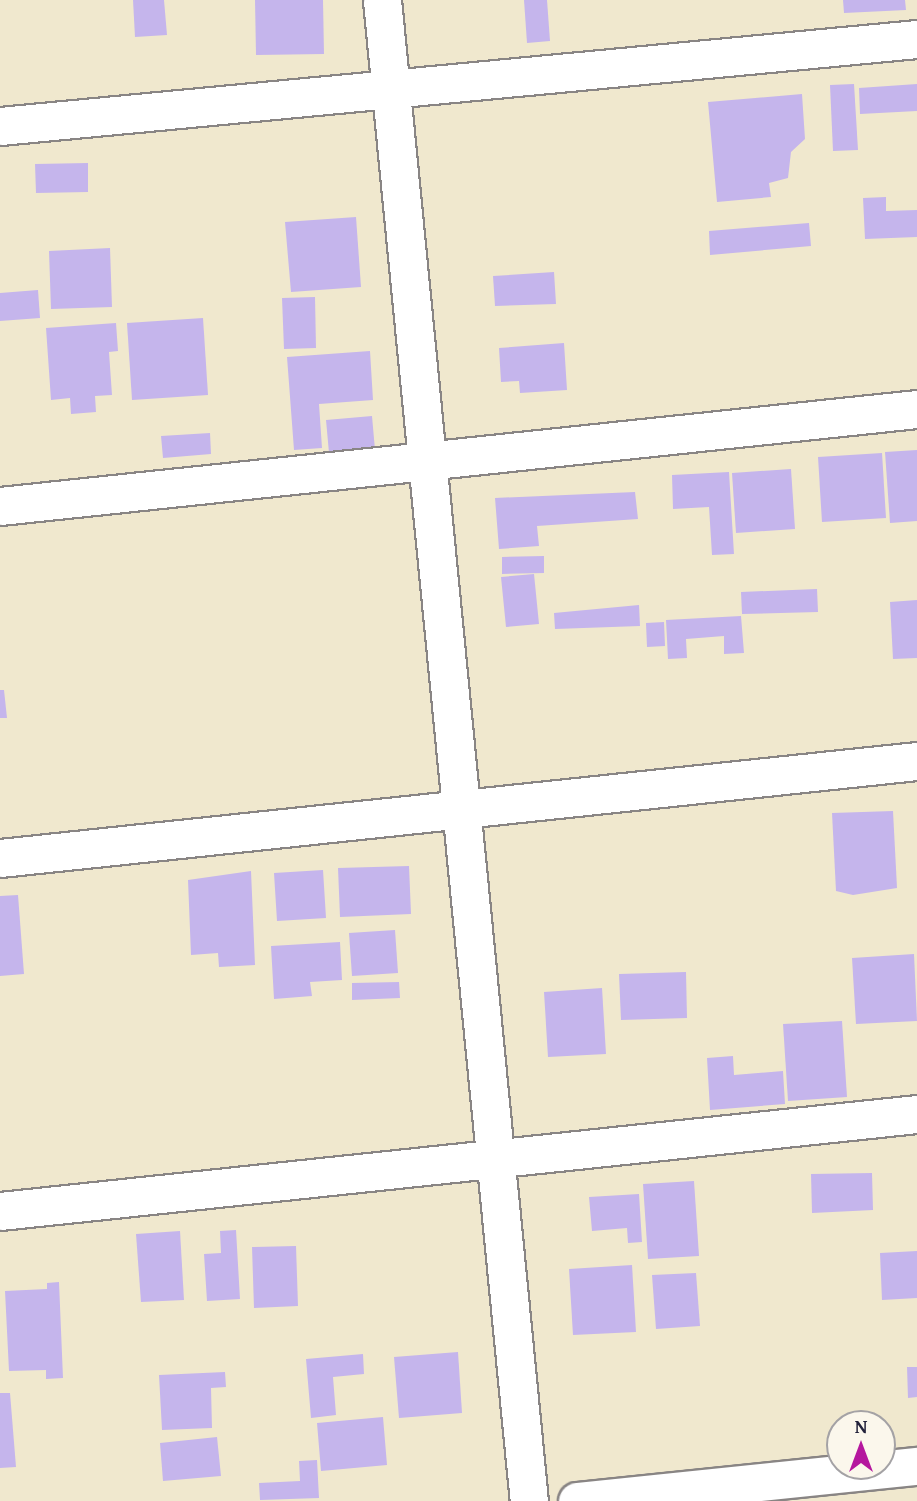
<!DOCTYPE html>
<style>
body{margin:0}
#map{position:relative;width:917px;height:1501px;overflow:hidden;background:#f0e8ce;font-family:"Gentium Book Plus",serif}
div>[style]{position:absolute}
[style*='--x']{left:calc(var(--x)*1px);top:calc(var(--y)*1px);width:calc(var(--w)*1px);rotate:calc(var(--a)*1deg)}
.building>*{inset:0;background:#c5b5ec}
.roads{filter:drop-shadow(2px 0 #898584) drop-shadow(-2px 0 #898584) drop-shadow(0 2px #898584) drop-shadow(0 -2px #898584)}
.minor>*{height:37px;margin:-18.5px;padding:0 18.5px;transform-origin:18.5px;border-radius:18.5px;background:#fff}
span{translate:-50% -50%;white-space:nowrap;text-align:center;line-height:1.15;-webkit-text-stroke:5px #fbf7ec;paint-order:stroke}
.north{position:absolute;left:826px;top:1410px;width:70px;height:70px;box-sizing:border-box;background:#fbf7ec;border:2px solid #a4a2a5;border-radius:50%;rotate:0deg;font-size:19px;font-weight:700;line-height:28px;text-align:center;color:#22223b}
.north::after{content:'';display:block;margin:auto;width:24px;height:32px;background:#b5179e;clip-path:polygon(50% 0,100% 100%,50% 72%,0 100%)}
</style>
<div id="map">
<div class="building">
<i style="clip-path:polygon(133px 0,164px 0,167px 35px,135px 37px)"></i>
<i style="clip-path:polygon(255px 0,323px 0,324px 54px,256px 55px)"></i>
<i style="clip-path:polygon(524px 0,547px 0,550px 41px,527px 43px)"></i>
<i style="clip-path:polygon(843px 0,905px 0,906px 10px,844px 13px)"></i>
<i style="clip-path:polygon(854px 84px,858px 150px,833px 151px,830px 85px)"></i>
<i style="clip-path:polygon(917px 84px,917px 111px,860px 114px,859px 88px)"></i>
<i style="clip-path:polygon(802px 94px,805px 139px,791px 152px,788px 178px,769px 183px,771px 197px,717px 202px,708px 102px)"></i>
<i style="clip-path:polygon(88px 163px,88px 192px,36px 193px,35px 164px)"></i>
<i style="clip-path:polygon(886px 197px,886px 211px,917px 210px,917px 237px,865px 239px,863px 198px)"></i>
<i style="clip-path:polygon(356px 217px,361px 287px,291px 292px,285px 222px)"></i>
<i style="clip-path:polygon(809px 223px,811px 246px,710px 255px,709px 231px)"></i>
<i style="clip-path:polygon(110px 248px,112px 307px,51px 309px,49px 251px)"></i>
<i style="clip-path:polygon(554px 272px,556px 304px,495px 306px,493px 276px)"></i>
<i style="clip-path:polygon(38px 290px,40px 318px,0 321px,0 293px)"></i>
<i style="clip-path:polygon(315px 297px,316px 348px,284px 349px,282px 298px)"></i>
<i style="clip-path:polygon(203px 318px,208px 395px,132px 400px,127px 323px)"></i>
<i style="clip-path:polygon(116px 323px,118px 351px,109px 352px,112px 395px,95px 396px,96px 412px,71px 414px,70px 398px,51px 400px,46px 328px)"></i>
<i style="clip-path:polygon(564px 343px,567px 390px,520px 393px,519px 381px,501px 382px,499px 348px)"></i>
<i style="clip-path:polygon(370px 351px,373px 400px,319px 404px,322px 448px,294px 450px,287px 357px)"></i>
<i style="clip-path:polygon(372px 416px,375px 450px,329px 453px,326px 420px)"></i>
<i style="clip-path:polygon(210px 433px,211px 454px,163px 458px,161px 436px)"></i>
<i style="clip-path:polygon(917px 450px,917px 521px,890px 523px,885px 452px)"></i>
<i style="clip-path:polygon(882px 453px,886px 518px,822px 522px,818px 457px)"></i>
<i style="clip-path:polygon(791px 469px,795px 529px,736px 533px,732px 473px)"></i>
<i style="clip-path:polygon(729px 472px,734px 554px,712px 555px,709px 507px,673px 509px,672px 475px)"></i>
<i style="clip-path:polygon(635px 492px,638px 519px,537px 526px,539px 546px,499px 549px,495px 498px)"></i>
<i style="clip-path:polygon(544px 556px,544px 573px,502px 574px,502px 557px)"></i>
<i style="clip-path:polygon(534px 574px,539px 624px,506px 627px,501px 577px)"></i>
<i style="clip-path:polygon(817px 589px,818px 612px,742px 614px,741px 592px)"></i>
<i style="clip-path:polygon(917px 600px,917px 658px,893px 659px,890px 602px)"></i>
<i style="clip-path:polygon(639px 605px,640px 626px,555px 629px,554px 613px)"></i>
<i style="clip-path:polygon(741px 616px,744px 653px,724px 654px,724px 636px,686px 639px,687px 658px,668px 659px,666px 620px)"></i>
<i style="clip-path:polygon(664px 622px,665px 646px,647px 647px,646px 623px)"></i>
<i style="clip-path:polygon(0 690px,4px 690px,7px 718px,0 718px)"></i>
<i style="clip-path:polygon(893px 811px,897px 888px,853px 895px,836px 891px,832px 813px)"></i>
<i style="clip-path:polygon(409px 866px,411px 914px,340px 917px,338px 868px)"></i>
<i style="clip-path:polygon(323px 870px,326px 918px,277px 921px,274px 873px)"></i>
<i style="clip-path:polygon(251px 871px,255px 965px,219px 967px,218px 953px,191px 955px,188px 880px)"></i>
<i style="clip-path:polygon(18px 895px,24px 974px,0 976px,0 896px)"></i>
<i style="clip-path:polygon(395px 930px,398px 973px,352px 976px,349px 933px)"></i>
<i style="clip-path:polygon(340px 942px,342px 980px,310px 982px,312px 996px,274px 999px,271px 946px)"></i>
<i style="clip-path:polygon(914px 954px,917px 1021px,856px 1024px,852px 958px)"></i>
<i style="clip-path:polygon(686px 972px,687px 1018px,621px 1020px,619px 974px)"></i>
<i style="clip-path:polygon(399px 982px,400px 998px,352px 1000px,352px 983px)"></i>
<i style="clip-path:polygon(602px 988px,606px 1054px,548px 1057px,544px 992px)"></i>
<i style="clip-path:polygon(842px 1021px,847px 1097px,788px 1101px,783px 1024px)"></i>
<i style="clip-path:polygon(733px 1056px,734px 1075px,783px 1071px,785px 1104px,710px 1110px,707px 1058px)"></i>
<i style="clip-path:polygon(872px 1173px,873px 1210px,812px 1213px,811px 1174px)"></i>
<i style="clip-path:polygon(694px 1181px,699px 1256px,648px 1259px,643px 1184px)"></i>
<i style="clip-path:polygon(639px 1194px,642px 1242px,628px 1243px,627px 1228px,592px 1231px,589px 1197px)"></i>
<i style="clip-path:polygon(236px 1230px,240px 1299px,207px 1301px,204px 1254px,221px 1253px,220px 1231px)"></i>
<i style="clip-path:polygon(180px 1231px,184px 1300px,141px 1302px,136px 1234px)"></i>
<i style="clip-path:polygon(296px 1246px,298px 1306px,254px 1308px,252px 1247px)"></i>
<i style="clip-path:polygon(917px 1251px,917px 1298px,882px 1300px,880px 1253px)"></i>
<i style="clip-path:polygon(632px 1265px,636px 1332px,573px 1335px,569px 1269px)"></i>
<i style="clip-path:polygon(696px 1273px,700px 1326px,656px 1329px,652px 1275px)"></i>
<i style="clip-path:polygon(59px 1282px,63px 1378px,46px 1379px,46px 1370px,9px 1371px,5px 1291px,47px 1289px,47px 1283px)"></i>
<i style="clip-path:polygon(458px 1352px,462px 1413px,399px 1418px,394px 1357px)"></i>
<i style="clip-path:polygon(363px 1354px,364px 1374px,333px 1377px,336px 1415px,311px 1418px,306px 1359px)"></i>
<i style="clip-path:polygon(907px 1367px,917px 1367px,917px 1397px,908px 1398px)"></i>
<i style="clip-path:polygon(225px 1372px,226px 1387px,211px 1388px,212px 1428px,162px 1430px,159px 1375px)"></i>
<i style="clip-path:polygon(0 1393px,10px 1393px,16px 1467px,0 1468px)"></i>
<i style="clip-path:polygon(383px 1417px,387px 1465px,321px 1471px,317px 1423px)"></i>
<i style="clip-path:polygon(217px 1437px,221px 1476px,163px 1481px,160px 1443px)"></i>
<i style="clip-path:polygon(317px 1460px,319px 1498px,260px 1500px,259px 1483px,300px 1481px,299px 1461px)"></i>
</div>
<div class="roads">
<div class="minor">
<i style="--x:382;--y:0;--w:1508;--a:84.41"></i>
<i style="--x:0;--y:126;--w:921;--a:-5.42"></i>
<i style="--x:0;--y:506;--w:922;--a:-6.04"></i>
<i style="--x:0;--y:858;--w:922;--a:-6.04"></i>
<i style="--x:0;--y:1211;--w:922;--a:-6.04"></i>
<i style="--x:577;--y:1501;--w:342;--a:-5.9"></i>
</div>
</div>
<div class="north">N</div>
</div>
